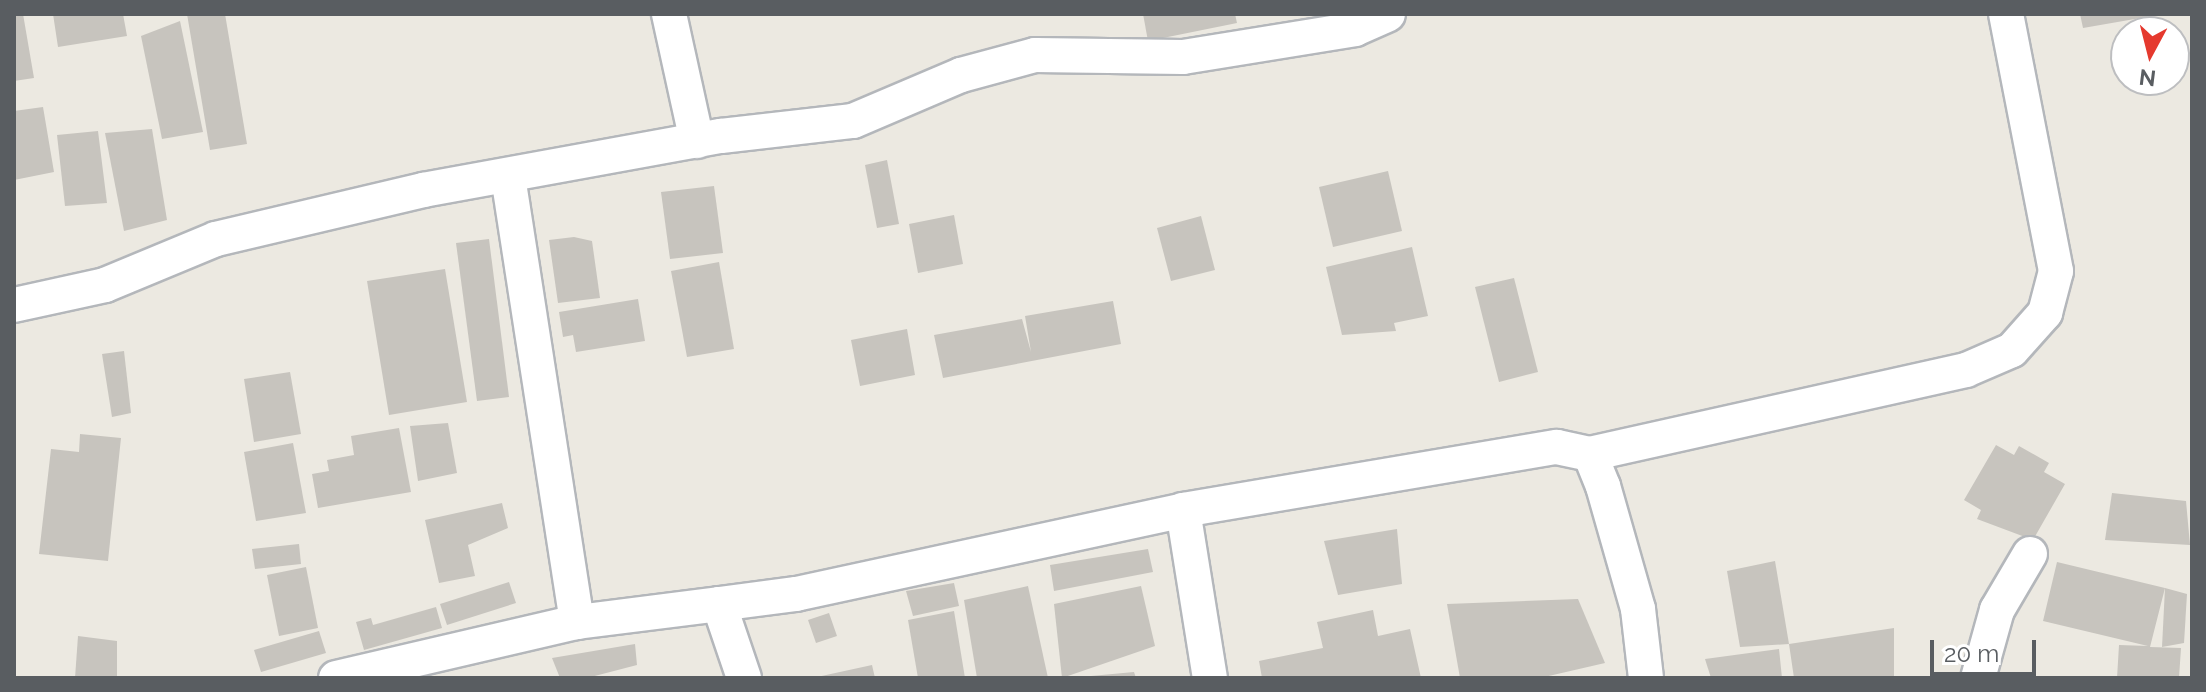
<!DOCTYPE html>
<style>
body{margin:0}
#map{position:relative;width:2206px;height:692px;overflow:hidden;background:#ece9e1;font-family:Raleway,sans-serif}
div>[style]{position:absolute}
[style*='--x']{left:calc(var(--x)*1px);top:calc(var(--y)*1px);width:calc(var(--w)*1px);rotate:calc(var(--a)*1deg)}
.building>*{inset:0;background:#c7c4be}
.roads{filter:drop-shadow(2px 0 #b4b7bb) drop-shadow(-2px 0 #b4b7bb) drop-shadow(0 2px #b4b7bb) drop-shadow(0 -2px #b4b7bb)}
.minor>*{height:34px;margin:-17px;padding:0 17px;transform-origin:17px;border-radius:17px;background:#fff}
span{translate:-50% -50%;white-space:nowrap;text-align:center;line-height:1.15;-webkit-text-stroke:8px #fff;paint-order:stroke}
.frame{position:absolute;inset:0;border:16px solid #595d61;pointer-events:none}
.north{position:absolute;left:2110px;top:16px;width:80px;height:80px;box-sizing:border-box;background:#fff;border:2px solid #bdbec0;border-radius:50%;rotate:187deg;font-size:22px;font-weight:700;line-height:32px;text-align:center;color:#595d61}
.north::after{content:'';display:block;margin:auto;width:28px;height:36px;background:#e5392e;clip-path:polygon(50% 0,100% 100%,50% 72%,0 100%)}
.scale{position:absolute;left:1930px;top:640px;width:106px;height:36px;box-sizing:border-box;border:4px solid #595d61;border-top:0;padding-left:10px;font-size:24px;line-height:28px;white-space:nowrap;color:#595d61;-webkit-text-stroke:6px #fff;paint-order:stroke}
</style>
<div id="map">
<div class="building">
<i style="clip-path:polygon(14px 14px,23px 14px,34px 78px,14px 81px)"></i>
<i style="clip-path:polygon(53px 14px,123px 14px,127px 36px,58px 47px)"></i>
<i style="clip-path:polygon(187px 14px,225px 14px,247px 144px,210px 150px)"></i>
<i style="clip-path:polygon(1143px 14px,1235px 14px,1237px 23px,1148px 41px)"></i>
<i style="clip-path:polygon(2080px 14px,2152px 14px,2152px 16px,2083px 28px)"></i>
<i style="clip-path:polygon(180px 21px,203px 132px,162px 139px,141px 36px)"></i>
<i style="clip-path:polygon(43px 107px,54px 172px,14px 180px,14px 111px)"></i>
<i style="clip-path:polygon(152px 129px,167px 220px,124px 231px,105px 133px)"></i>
<i style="clip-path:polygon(98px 131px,107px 203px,65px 206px,57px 135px)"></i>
<i style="clip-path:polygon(887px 160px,899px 224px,877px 228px,865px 165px)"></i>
<i style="clip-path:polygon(1388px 171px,1402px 231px,1333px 247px,1319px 187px)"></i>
<i style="clip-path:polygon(714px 186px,723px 253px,670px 259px,661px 192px)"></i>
<i style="clip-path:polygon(954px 215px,963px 264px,918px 273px,909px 224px)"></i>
<i style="clip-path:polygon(1201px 216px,1215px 270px,1171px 281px,1157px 228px)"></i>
<i style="clip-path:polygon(574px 237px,592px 241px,600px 298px,558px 303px,549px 240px)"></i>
<i style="clip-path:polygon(489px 239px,509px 397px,477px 401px,456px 243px)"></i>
<i style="clip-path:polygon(1412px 247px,1428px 316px,1394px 323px,1396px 331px,1342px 335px,1326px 267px)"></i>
<i style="clip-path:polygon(719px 262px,734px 349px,687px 357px,671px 271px)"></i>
<i style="clip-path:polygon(445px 269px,467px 402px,389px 415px,367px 281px)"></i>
<i style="clip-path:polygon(1514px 278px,1538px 372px,1499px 382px,1475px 287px)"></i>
<i style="clip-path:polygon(638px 299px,645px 341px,576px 352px,573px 335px,563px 337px,559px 312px)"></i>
<i style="clip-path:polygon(1113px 301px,1121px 344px,943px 378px,934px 335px,1022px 319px,1031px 352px,1025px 316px)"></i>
<i style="clip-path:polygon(907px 329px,915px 375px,860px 386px,851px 340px)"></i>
<i style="clip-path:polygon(124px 351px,131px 413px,112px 417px,102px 354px)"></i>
<i style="clip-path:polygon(290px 372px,301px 434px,254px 442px,244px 379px)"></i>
<i style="clip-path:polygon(448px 423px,457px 473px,418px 481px,410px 426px)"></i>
<i style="clip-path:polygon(399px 428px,411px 492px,318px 508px,312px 474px,329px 471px,327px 460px,354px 455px,351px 436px)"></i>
<i style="clip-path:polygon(80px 434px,121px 438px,108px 561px,39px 554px,51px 449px,79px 452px)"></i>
<i style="clip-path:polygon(293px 443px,306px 513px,256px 521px,244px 452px)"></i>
<i style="clip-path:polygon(1996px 445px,2014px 455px,2019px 446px,2049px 463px,2044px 472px,2065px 484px,2033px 540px,1977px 519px,1981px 510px,1964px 500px)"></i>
<i style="clip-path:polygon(2112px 493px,2186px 501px,2190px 545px,2105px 540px)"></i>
<i style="clip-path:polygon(502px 503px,508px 528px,468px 545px,475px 576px,439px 583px,425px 520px)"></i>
<i style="clip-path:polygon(1397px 529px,1402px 584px,1338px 595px,1324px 541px)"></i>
<i style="clip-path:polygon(299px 544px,301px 564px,255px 569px,252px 549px)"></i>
<i style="clip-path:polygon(1148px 549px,1153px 572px,1054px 591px,1050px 565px)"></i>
<i style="clip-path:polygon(1775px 561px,1789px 644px,1740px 647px,1727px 571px)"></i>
<i style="clip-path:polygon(2057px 562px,2165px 588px,2150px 647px,2181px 648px,2179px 678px,2117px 678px,2119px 645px,2148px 646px,2043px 621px)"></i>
<i style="clip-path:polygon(306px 567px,318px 628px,279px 636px,267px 575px)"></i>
<i style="clip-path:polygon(509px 582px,516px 603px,447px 625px,440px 604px)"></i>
<i style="clip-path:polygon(954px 583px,959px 606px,913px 616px,906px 591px)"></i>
<i style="clip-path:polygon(1028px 586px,1048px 678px,977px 678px,964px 600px)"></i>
<i style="clip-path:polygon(1141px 586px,1155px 646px,1062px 678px,1054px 604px)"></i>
<i style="clip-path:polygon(2165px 588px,2187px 594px,2184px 643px,2162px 647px)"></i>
<i style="clip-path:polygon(1578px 599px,1605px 663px,1540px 678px,1460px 678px,1447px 604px)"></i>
<i style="clip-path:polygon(436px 607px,442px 628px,364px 650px,356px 622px,371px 618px,373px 625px)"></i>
<i style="clip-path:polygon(1373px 610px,1378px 636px,1410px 629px,1421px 678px,1262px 678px,1259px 661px,1323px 648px,1317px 622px)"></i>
<i style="clip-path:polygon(954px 611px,965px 678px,918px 678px,908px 620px)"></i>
<i style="clip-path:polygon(829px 613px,837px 636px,816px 643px,808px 620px)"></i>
<i style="clip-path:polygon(1894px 628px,1894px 678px,1794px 678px,1789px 644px)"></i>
<i style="clip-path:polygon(319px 631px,326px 653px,261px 672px,254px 650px)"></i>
<i style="clip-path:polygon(78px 636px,117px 641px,117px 678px,75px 678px)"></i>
<i style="clip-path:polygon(635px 644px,637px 665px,587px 678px,560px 678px,552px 658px)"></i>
<i style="clip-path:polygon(1779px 649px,1782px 678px,1711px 678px,1705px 659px)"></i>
<i style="clip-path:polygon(872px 665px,875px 678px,817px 678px,817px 677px)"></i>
<i style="clip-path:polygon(1134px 672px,1136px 678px,1091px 678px,1091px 676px)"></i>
</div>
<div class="roads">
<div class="minor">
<i style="--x:669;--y:14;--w:130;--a:77.6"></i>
<i style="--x:14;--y:305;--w:93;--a:-12.4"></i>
<i style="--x:105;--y:285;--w:120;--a:-22.5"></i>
<i style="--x:216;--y:239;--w:213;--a:-13.3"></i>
<i style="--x:423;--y:190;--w:303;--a:-10.3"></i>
<i style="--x:721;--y:136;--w:133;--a:-6.5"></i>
<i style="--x:853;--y:121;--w:117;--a:-23.1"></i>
<i style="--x:961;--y:75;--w:77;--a:-15.1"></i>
<i style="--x:1035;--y:55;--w:148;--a:0.8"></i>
<i style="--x:1183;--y:57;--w:174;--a:-9.2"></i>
<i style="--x:1355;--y:29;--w:36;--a:-24"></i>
<i style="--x:1590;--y:454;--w:385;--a:-12.6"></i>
<i style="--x:1966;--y:370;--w:50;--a:-23.5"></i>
<i style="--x:2012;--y:350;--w:50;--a:-48.3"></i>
<i style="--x:2045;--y:313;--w:43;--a:-75.3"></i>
<i style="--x:2056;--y:271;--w:262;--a:-101"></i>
<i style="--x:1183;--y:510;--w:170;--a:80.9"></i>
<i style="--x:719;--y:604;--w:78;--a:-7.4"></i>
<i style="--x:796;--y:594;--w:396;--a:-12.2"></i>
<i style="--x:1183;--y:510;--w:379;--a:-9.6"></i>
<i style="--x:1557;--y:447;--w:34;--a:12"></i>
<i style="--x:1590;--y:454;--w:35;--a:68"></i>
<i style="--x:1603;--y:486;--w:128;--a:74.1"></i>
<i style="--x:1638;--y:609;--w:69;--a:83.4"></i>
<i style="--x:577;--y:622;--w:143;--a:-7.2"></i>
<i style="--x:719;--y:604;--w:78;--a:71.3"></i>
<i style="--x:336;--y:678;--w:247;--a:-13.1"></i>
<i style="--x:577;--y:622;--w:451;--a:-98.8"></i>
<i style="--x:1978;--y:678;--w:71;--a:-74.4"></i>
<i style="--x:1997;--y:610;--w:65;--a:-59.5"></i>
</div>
</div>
<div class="frame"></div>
<div class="north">N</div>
<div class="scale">20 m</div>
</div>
